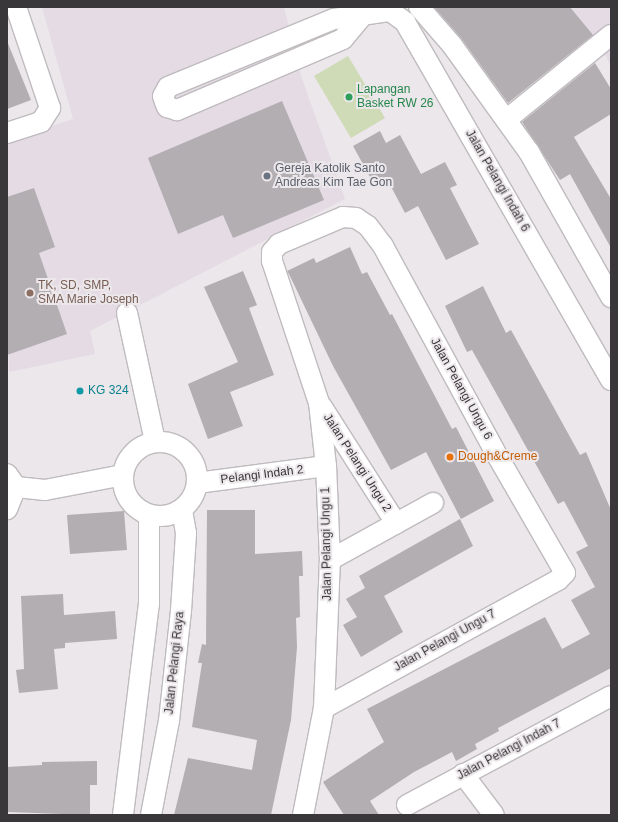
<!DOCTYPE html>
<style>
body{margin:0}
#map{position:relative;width:618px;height:822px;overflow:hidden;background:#ebe7ea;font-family:Arial,sans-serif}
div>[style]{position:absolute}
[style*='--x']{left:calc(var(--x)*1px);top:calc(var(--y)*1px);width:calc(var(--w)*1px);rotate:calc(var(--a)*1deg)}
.built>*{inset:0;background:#e4dbe4}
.green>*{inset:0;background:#cedbb6}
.building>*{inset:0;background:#b2aeb1}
.roads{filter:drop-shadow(1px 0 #bfbbbe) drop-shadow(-1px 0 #bfbbbe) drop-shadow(0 1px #bfbbbe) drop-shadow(0 -1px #bfbbbe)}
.minor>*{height:20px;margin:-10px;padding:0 10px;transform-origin:10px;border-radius:10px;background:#fff}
.minor>.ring{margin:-10px;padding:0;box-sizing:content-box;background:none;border:20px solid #fff;border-radius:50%}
.dots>*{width:11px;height:11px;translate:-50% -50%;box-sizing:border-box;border:2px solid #ebe7ea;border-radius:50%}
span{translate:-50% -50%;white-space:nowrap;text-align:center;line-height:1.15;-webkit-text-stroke:4px #ebe7ea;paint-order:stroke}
.leisure-label{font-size:12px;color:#27864d}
.left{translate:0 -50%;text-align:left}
.worship-label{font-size:12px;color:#5b616d}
.street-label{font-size:12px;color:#393739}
.education-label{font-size:12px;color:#785e54}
.culture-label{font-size:12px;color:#0d838f}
.food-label{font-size:12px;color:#c56008}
.frame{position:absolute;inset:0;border:8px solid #393739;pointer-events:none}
</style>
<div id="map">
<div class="built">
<i style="clip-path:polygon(42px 7px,284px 7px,301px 76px,345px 199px,90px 331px,95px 354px,9px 372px,7px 141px,73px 119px)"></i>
<i style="clip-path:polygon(571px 7px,611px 7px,611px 66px,601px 47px)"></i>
</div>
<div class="green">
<i style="clip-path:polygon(348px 56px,385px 118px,351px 138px,314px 76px)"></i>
</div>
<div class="building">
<i style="clip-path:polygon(434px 7px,570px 7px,593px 35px,508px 103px,461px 38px)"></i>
<i style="clip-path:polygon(7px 41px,31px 100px,7px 109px)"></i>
<i style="clip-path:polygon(595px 63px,611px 89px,611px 114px,574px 137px,611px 199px,611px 248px,570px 174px,560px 180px,522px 122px)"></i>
<i style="clip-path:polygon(282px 101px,324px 200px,233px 238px,223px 215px,178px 234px,148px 158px)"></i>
<i style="clip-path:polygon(380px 131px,386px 143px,400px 135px,421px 174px,445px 162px,457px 185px,450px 188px,479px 244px,446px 260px,418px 206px,405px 213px,387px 179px,375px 186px,353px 146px)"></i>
<i style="clip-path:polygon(34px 188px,55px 247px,39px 253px,67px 334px,7px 355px,7px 197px)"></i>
<i style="clip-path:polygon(350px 247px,362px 274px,367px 272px,390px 315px,392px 314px,452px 429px,456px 427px,494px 501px,461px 519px,426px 452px,391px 470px,333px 366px,289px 274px,287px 271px,314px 258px,316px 263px)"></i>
<i style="clip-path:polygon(243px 271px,257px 305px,249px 308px,274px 375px,230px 392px,243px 426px,208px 439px,188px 384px,238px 362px,204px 287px)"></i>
<i style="clip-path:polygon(483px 286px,506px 333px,511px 330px,580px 455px,586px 452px,611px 510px,611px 668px,498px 728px,499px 731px,475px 744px,477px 749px,456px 761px,452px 752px,414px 772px,370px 801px,379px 815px,344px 815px,323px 782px,384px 742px,367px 709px,545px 617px,562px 649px,590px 634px,571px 600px,595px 587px,576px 552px,588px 546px,564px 501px,558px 504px,472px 350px,467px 352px,445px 306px)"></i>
<i style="clip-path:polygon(207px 510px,255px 510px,255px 554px,302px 551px,303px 576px,299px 576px,300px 617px,296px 618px,297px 647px,291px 720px,271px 815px,174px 815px,188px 758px,252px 770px,257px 740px,192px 727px,202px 663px,198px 663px,202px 644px,206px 645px)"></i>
<i style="clip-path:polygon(124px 511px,127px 550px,70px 554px,67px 515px)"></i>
<i style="clip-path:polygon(460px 519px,473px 546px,384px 596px,403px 632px,361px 657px,343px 625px,357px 617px,346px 599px,365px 588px,359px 576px)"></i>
<i style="clip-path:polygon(63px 594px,64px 615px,115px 611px,117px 639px,65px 643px,65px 648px,54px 649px,58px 689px,19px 693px,16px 670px,24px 669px,21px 596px)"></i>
<i style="clip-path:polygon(97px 761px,97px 785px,90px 785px,90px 815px,7px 812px,7px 767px,42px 765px,42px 762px)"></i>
</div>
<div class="roads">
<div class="minor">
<i style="--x:419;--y:7;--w:50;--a:49"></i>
<i style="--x:452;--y:45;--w:132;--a:54.3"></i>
<i style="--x:529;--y:152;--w:167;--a:60.5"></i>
<i style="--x:363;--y:15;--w:31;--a:130"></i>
<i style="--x:343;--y:39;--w:181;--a:156.8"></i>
<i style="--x:177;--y:110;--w:10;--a:-163"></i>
<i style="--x:167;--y:107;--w:5;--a:-112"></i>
<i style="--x:165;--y:102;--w:6;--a:-108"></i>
<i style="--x:163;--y:96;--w:10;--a:-61"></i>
<i style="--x:168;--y:87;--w:179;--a:-22.3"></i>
<i style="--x:334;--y:19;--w:57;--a:-8.1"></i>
<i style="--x:390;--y:11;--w:19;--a:36"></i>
<i style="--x:405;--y:22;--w:413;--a:60.1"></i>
<i style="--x:506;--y:120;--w:135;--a:-39"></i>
<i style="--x:7;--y:133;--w:36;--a:-18"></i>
<i style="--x:41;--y:122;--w:17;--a:-57"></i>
<i style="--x:50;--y:108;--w:107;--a:-108.6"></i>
<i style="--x:127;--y:313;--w:131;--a:77.7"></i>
<i style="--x:322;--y:407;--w:138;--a:57.5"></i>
<i class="ring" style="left:123px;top:442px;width:54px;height:54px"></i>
<i style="--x:7;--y:474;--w:16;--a:55"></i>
<i style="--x:16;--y:487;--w:24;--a:112"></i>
<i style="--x:197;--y:483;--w:130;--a:-7.5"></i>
<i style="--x:16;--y:487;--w:29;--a:6"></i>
<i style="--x:45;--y:490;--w:79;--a:-10.9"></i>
<i style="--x:330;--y:560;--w:118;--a:-29"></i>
<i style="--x:463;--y:774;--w:51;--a:52.9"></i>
<i style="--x:407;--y:805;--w:231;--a:-28.1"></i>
<i style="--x:123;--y:815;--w:213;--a:-83"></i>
<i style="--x:149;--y:604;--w:89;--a:-90"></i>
<i style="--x:151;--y:815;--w:96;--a:-79.2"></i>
<i style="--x:169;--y:721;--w:111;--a:-83.8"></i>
<i style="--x:181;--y:611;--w:78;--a:-86.3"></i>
<i style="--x:186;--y:533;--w:23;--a:-100"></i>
<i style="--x:303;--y:815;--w:109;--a:-78.9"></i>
<i style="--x:324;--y:708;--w:148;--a:-87.7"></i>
<i style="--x:330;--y:560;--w:94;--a:-92.4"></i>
<i style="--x:326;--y:466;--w:63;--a:-96.3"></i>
<i style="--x:319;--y:403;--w:150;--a:-108.3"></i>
<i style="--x:272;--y:261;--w:9;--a:-90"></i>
<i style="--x:272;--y:252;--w:11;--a:-49"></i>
<i style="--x:279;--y:244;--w:69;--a:-22.9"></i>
<i style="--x:343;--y:217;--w:13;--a:4"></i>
<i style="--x:356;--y:218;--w:14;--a:34"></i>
<i style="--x:368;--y:226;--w:25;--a:53"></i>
<i style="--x:383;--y:246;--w:232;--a:61.4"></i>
<i style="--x:494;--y:450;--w:142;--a:60"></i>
<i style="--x:565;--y:573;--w:10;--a:135"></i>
<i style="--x:558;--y:580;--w:267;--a:151.3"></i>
</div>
</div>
<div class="dots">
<i style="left:349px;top:97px;background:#2e9e5b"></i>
<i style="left:267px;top:176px;background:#6b7280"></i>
<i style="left:30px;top:293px;background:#8d6e63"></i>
<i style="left:80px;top:391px;background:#0f9aa8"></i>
<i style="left:450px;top:457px;background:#e8710a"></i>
</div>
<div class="leisure-label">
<span class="left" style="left:357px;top:97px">Lapangan<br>Basket RW 26</span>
</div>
<div class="worship-label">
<span class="left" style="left:275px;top:176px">Gereja Katolik Santo<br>Andreas Kim Tae Gon</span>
</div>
<div class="street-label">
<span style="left:497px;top:181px;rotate:60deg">Jalan Pelangi Indah 6</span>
<span style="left:461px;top:389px;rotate:61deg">Jalan Pelangi Ungu 6</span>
<span style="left:357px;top:463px;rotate:57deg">Jalan Pelangi Ungu 2</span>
<span style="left:262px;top:475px;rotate:-7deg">Pelangi Indah 2</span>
<span style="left:327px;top:544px;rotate:-91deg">Jalan Pelangi Ungu 1</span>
<span style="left:445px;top:641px;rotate:-29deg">Jalan Pelangi Ungu 7</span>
<span style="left:175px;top:663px;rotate:-84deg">Jalan Pelangi Raya</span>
<span style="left:509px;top:750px;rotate:-28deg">Jalan Pelangi Indah 7</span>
</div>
<div class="education-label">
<span class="left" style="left:38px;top:293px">TK, SD, SMP,<br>SMA Marie Joseph</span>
</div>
<div class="culture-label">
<span class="left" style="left:88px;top:391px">KG 324</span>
</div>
<div class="food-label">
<span class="left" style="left:458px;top:457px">Dough&amp;Creme</span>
</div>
<div class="frame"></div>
</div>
